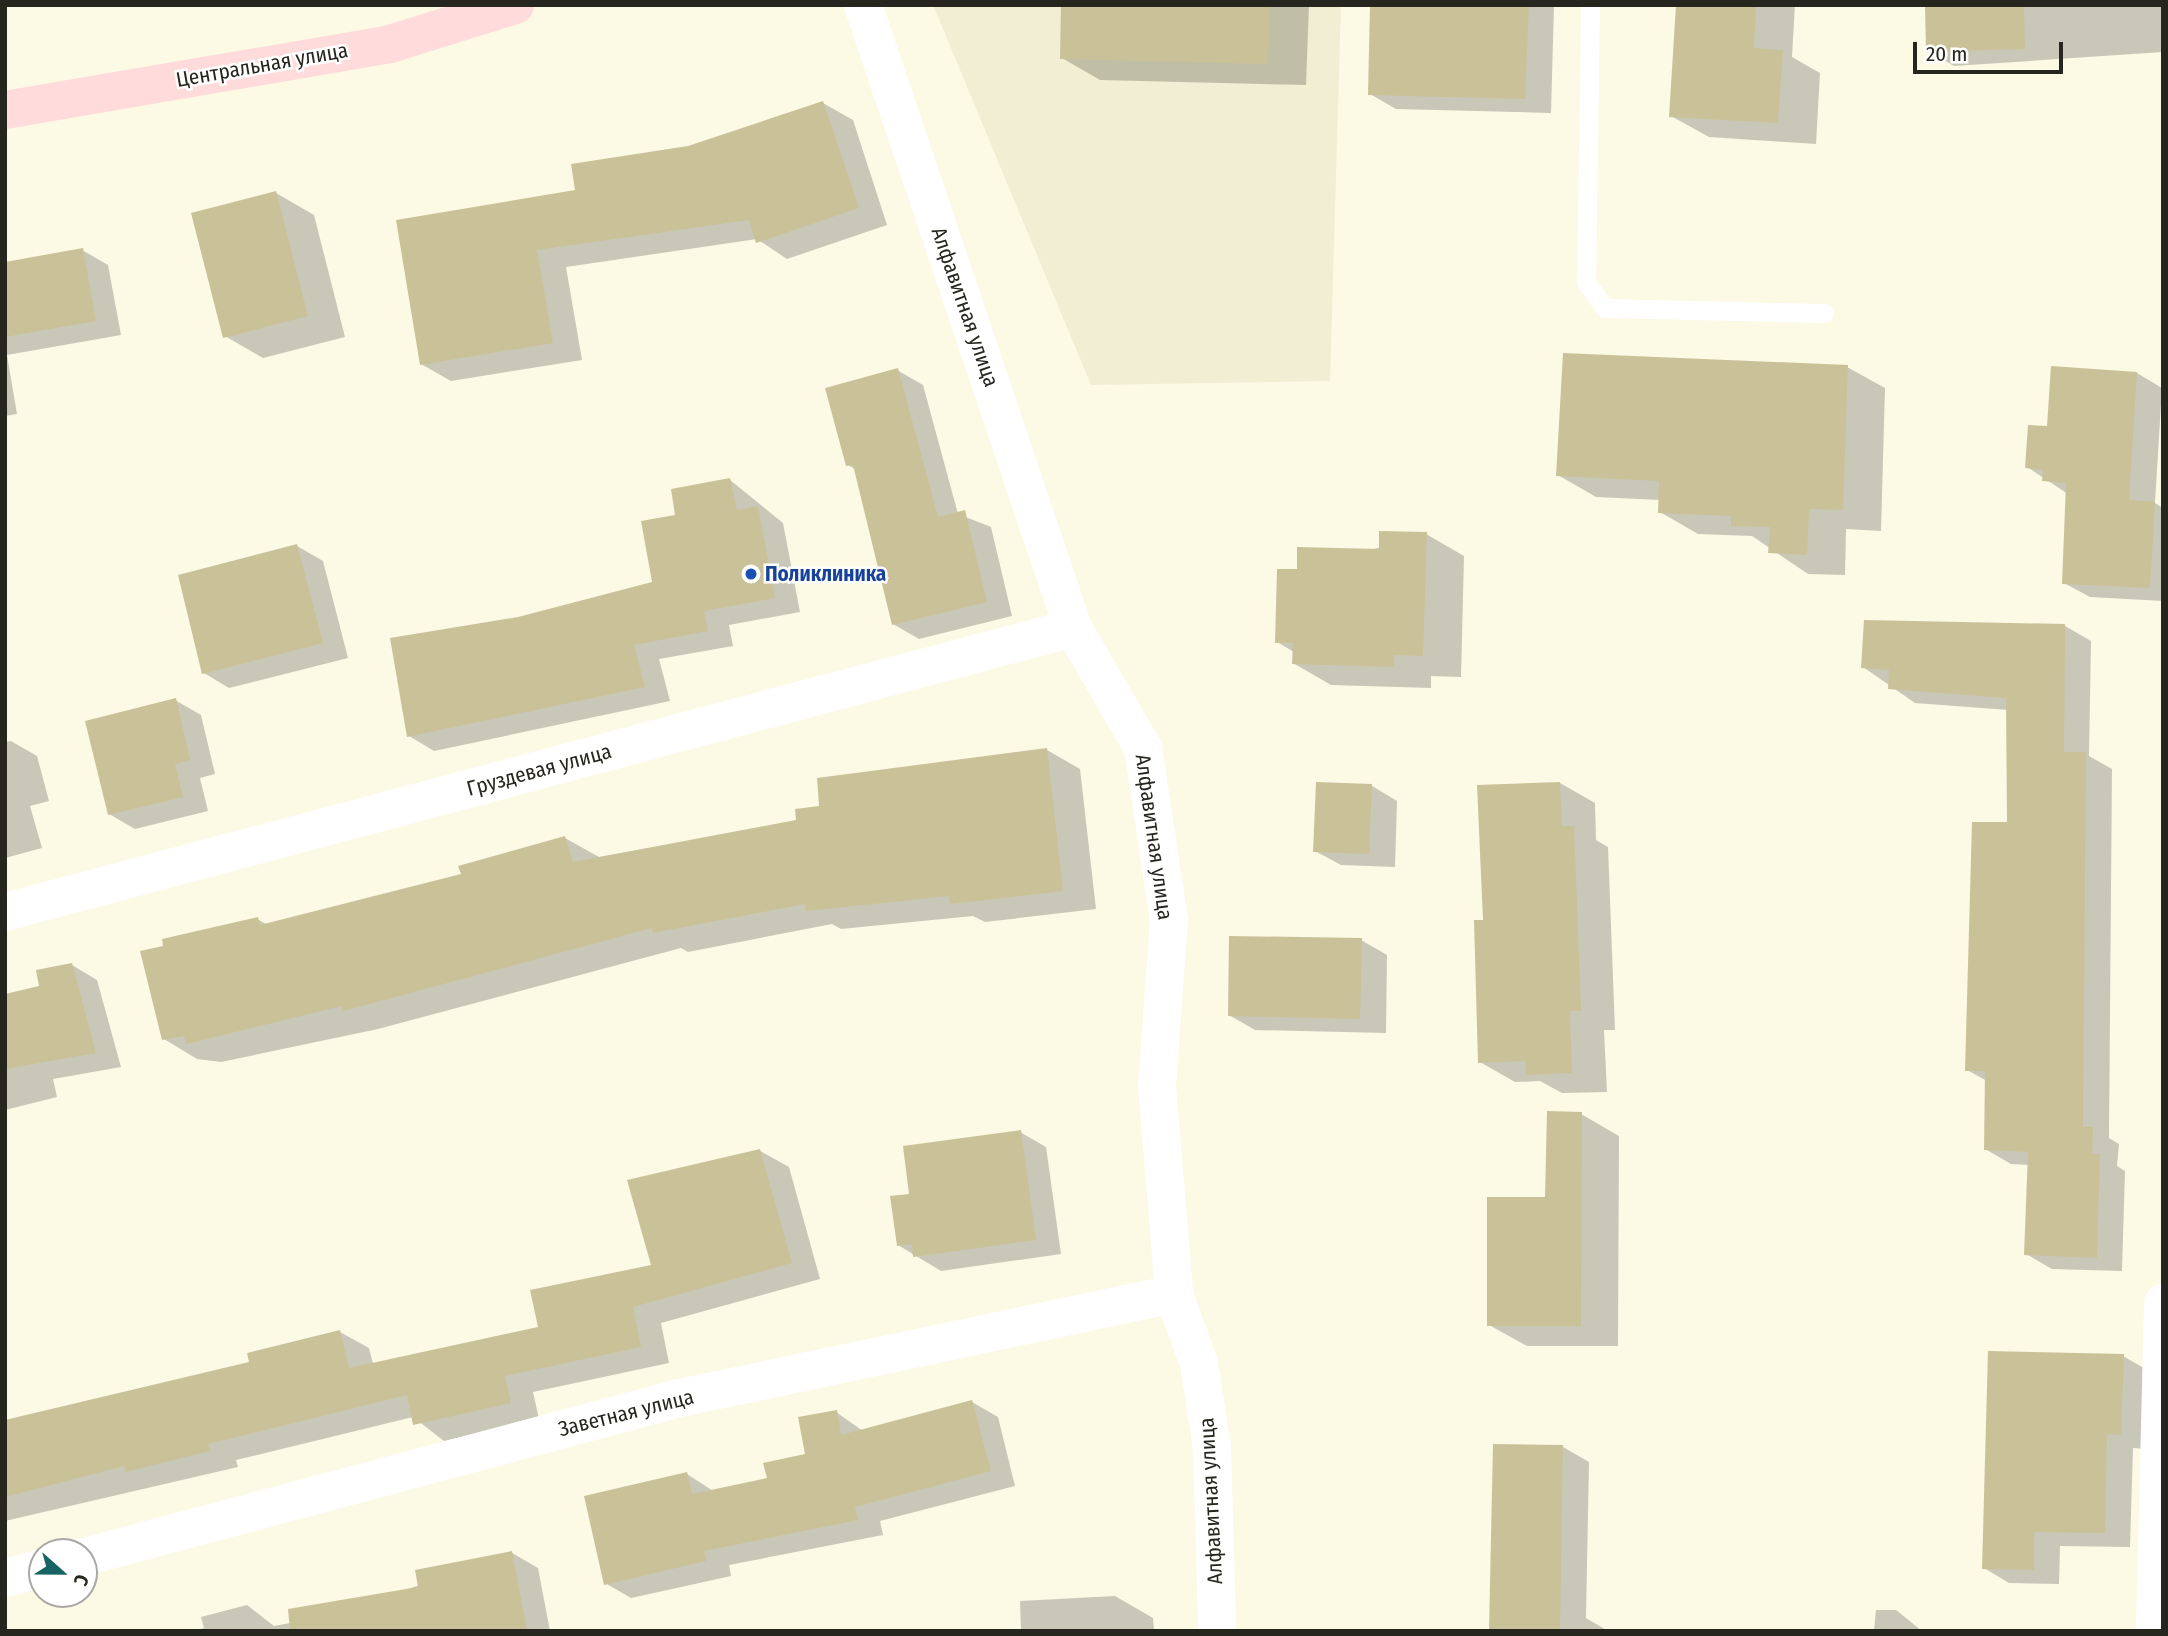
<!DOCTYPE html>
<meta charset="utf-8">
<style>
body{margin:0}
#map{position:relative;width:2168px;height:1636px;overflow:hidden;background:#fcf9e5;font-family:"Fira Sans Condensed",sans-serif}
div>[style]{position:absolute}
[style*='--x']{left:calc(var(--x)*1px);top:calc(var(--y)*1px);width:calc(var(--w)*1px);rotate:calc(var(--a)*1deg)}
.built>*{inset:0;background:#f2eed3}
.shadow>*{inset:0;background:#0003}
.building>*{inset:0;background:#c9c299}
.lane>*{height:19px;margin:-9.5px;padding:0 9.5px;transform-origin:9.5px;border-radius:9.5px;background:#fff}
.street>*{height:38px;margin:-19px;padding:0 19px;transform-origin:19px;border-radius:19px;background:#fff}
.secondary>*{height:38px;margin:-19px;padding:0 19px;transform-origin:19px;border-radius:19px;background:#ffdcdb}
.dots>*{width:19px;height:19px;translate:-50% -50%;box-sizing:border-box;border:4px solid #fff;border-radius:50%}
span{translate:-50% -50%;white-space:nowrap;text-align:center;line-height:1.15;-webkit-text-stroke:5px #fff;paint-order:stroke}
.street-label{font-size:21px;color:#26251e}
.transit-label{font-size:21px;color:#164399;font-weight:700}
.left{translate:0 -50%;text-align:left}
.frame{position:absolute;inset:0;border:7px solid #26251e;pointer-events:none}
.north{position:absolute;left:28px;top:1538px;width:70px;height:70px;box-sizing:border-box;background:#fff;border:2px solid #a8a8a5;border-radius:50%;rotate:111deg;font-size:19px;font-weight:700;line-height:28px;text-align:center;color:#26251e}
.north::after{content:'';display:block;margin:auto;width:24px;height:32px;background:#166562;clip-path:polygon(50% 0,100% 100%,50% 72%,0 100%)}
.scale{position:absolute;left:1913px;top:42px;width:150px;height:32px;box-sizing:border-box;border:4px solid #26251e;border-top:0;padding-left:9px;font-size:21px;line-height:24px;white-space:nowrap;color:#26251e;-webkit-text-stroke:5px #fff;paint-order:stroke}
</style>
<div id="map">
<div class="built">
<i style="clip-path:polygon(933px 5px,1341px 5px,1330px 381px,1091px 385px)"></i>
</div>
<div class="shadow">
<i style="clip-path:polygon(1063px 5px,1309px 5px,1306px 85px,1100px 80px,1062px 58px)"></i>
<i style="clip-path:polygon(1371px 5px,1554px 5px,1551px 113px,1396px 109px,1370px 94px)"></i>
<i style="clip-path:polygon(1678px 5px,1795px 5px,1792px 57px,1820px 73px,1816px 144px,1709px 137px,1671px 116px)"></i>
<i style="clip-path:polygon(1927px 5px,2163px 5px,2163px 52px,1954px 66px,1928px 51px)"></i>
<i style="clip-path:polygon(823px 103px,853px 120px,887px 225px,787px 259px,757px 239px,566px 267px,582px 360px,451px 381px,421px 364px,577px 192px)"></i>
<i style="clip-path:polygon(276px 193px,314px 215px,345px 337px,263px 358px,225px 336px)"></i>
<i style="clip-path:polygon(82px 250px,108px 265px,121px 335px,7px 355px,17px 414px,5px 416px,5px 265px)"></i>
<i style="clip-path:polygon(1847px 367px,1885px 388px,1881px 531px,1846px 529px,1845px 575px,1808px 574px,1752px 536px,1698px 534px,1660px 512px,1660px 500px,1596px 497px,1558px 475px)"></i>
<i style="clip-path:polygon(897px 370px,923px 385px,958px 514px,991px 527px,1012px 616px,919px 639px,893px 624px,856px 470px,848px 465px)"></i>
<i style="clip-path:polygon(2137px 373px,2162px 388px,2155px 503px,2163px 508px,2163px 601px,2090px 597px,2064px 583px,2068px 494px,2027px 467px)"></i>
<i style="clip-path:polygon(730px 480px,783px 523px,800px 612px,729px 625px,733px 646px,659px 659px,670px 701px,434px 751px,409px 736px,518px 618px,654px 584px,677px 516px)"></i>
<i style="clip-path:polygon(1426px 534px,1464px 556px,1461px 677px,1431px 676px,1431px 688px,1331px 685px,1293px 663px,1294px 652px,1277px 642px,1298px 571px)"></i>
<i style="clip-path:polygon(297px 546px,323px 561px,348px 658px,229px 688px,204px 673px)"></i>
<i style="clip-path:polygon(2065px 626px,2091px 641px,2089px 756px,2112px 769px,2109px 1138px,2119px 1144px,2117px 1166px,2125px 1171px,2122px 1271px,2052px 1269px,2026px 1254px,2029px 1165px,2011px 1164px,1985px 1149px,1987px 1081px,1967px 1070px,2009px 824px,2008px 710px,1915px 703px,1863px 667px)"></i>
<i style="clip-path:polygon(175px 700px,201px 715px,215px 774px,200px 778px,208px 811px,135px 829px,109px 814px)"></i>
<i style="clip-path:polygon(11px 741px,37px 756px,49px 801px,30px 806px,42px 848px,5px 858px,5px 742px)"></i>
<i style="clip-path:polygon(1047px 750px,1080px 769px,1096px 909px,985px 922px,973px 916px,841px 929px,832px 924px,688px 952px,681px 948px,378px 1029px,221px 1062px,197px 1059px,164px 1039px,257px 919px,268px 925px,463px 876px,565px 838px,599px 857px,798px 822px,821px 808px)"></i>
<i style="clip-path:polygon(1560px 783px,1595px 803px,1596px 840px,1608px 847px,1615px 1030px,1604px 1030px,1607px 1092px,1562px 1093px,1540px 1081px,1515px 1082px,1480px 1062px)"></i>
<i style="clip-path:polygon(1372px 786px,1397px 801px,1395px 867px,1341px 865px,1315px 851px)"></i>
<i style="clip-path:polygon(1361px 940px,1387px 955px,1386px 1033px,1255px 1030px,1229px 1015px)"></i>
<i style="clip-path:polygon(72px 965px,97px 980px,121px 1067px,53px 1079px,57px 1097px,5px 1110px,5px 996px,41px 987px)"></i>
<i style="clip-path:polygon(1581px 1114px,1619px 1136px,1618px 1346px,1527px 1346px,1489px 1325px)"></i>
<i style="clip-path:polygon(1020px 1132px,1046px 1147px,1061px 1254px,941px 1271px,898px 1245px,911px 1196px)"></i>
<i style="clip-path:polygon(760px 1151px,789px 1167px,820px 1279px,661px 1323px,669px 1363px,533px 1392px,539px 1419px,444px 1441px,413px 1417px,236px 1460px,238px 1467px,5px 1521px,5px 1424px,251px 1363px,340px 1332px,369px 1348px,373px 1364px,541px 1328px,653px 1266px)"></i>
<i style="clip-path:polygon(2123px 1356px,2149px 1371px,2147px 1449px,2133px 1448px,2130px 1547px,2060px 1546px,2059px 1584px,2009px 1583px,1984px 1568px)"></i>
<i style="clip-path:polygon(972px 1402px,998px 1417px,1015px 1486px,880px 1521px,883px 1535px,729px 1565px,731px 1576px,631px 1598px,605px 1583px,687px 1474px,713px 1491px,769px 1480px,807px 1456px,836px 1412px,863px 1431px)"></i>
<i style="clip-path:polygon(1563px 1447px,1589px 1462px,1586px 1618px,1608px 1631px,1491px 1631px)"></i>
<i style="clip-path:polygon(512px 1553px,538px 1568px,550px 1631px,194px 1631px,204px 1628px,201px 1617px,247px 1605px,274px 1626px,333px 1615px)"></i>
<i style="clip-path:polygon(1115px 1596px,1153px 1618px,1154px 1631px,1021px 1631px,1020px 1601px)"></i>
<i style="clip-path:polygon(1876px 1610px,1896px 1610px,1922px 1631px,1874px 1631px)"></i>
</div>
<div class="building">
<i style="clip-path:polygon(1061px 5px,1270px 5px,1268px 64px,1060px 59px)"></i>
<i style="clip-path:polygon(1370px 5px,1529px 5px,1525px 99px,1368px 95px)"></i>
<i style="clip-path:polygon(1676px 5px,1756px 5px,1754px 48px,1783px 50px,1778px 123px,1669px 117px)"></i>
<i style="clip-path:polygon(1925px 5px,2024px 5px,2025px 49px,1926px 52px)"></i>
<i style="clip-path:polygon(823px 101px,859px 208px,756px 243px,749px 220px,537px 250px,553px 343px,420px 365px,396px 220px,575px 190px,571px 164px,688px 146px)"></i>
<i style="clip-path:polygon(276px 191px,308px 316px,223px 338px,191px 213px)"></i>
<i style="clip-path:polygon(83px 248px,96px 321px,5px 337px,5px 262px)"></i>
<i style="clip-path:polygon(1563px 353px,1848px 365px,1843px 510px,1809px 509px,1807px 555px,1768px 553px,1770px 527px,1731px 526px,1731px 516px,1658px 513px,1659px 481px,1556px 476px)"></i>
<i style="clip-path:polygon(2051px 366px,2137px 372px,2129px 500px,2155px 502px,2150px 588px,2062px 584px,2066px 483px,2042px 481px,2043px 470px,2025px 468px,2028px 425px,2047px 426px)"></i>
<i style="clip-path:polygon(898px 368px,938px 517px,965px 510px,987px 602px,892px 625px,853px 465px,846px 466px,825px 388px)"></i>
<i style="clip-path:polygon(730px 478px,737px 510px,758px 506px,775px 598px,704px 611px,708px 631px,634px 645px,645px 687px,407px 737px,390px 638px,518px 617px,652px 582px,641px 521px,675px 515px,671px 489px)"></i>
<i style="clip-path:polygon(1379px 531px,1427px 532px,1423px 656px,1394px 655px,1394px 667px,1292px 664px,1293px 643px,1275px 643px,1277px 569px,1297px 569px,1297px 547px,1379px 549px)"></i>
<i style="clip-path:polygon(297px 544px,323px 643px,202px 674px,178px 575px)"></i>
<i style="clip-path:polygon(1864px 620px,2065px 624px,2064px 752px,2086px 752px,2083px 1127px,2093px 1127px,2092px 1154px,2100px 1154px,2097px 1258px,2024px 1255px,2028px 1152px,1984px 1150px,1985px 1071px,1965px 1071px,1972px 822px,2007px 822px,2006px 698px,1888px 689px,1889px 670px,1861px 668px)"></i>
<i style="clip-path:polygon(176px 698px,190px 760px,175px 764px,183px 797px,108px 815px,85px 721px)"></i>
<i style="clip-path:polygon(1047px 748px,1063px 891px,950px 904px,949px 896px,806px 911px,805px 904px,653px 933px,652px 928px,343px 1011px,342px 1006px,186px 1044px,184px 1036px,162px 1040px,140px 951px,163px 946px,162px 939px,258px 917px,260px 925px,461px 874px,458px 866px,565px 836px,573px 862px,796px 820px,795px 809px,819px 806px,817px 778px)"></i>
<i style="clip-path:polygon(1316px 782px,1372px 784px,1369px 854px,1313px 852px)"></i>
<i style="clip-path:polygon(1560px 782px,1562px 826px,1574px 826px,1581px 1011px,1570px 1011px,1572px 1073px,1526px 1075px,1525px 1061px,1478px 1063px,1474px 920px,1483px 920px,1477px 785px)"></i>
<i style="clip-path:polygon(1229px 936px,1362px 938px,1360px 1019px,1228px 1016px)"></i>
<i style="clip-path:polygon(72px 963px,96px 1053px,5px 1069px,5px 994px,39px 986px,36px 970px)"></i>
<i style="clip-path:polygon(1547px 1111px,1582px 1112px,1581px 1326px,1487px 1326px,1487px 1197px,1545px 1197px)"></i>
<i style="clip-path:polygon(1021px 1130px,1036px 1240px,913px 1257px,912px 1244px,897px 1246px,890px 1196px,909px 1194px,903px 1146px)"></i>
<i style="clip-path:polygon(760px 1149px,792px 1263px,633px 1307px,641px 1347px,505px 1376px,511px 1403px,413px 1425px,407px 1395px,208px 1444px,210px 1451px,126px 1472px,124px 1466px,5px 1497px,5px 1420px,249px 1362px,247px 1353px,340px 1330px,349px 1368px,538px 1327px,530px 1290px,651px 1265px,627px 1180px)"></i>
<i style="clip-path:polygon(1988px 1351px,2124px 1354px,2121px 1435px,2107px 1434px,2105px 1533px,2034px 1532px,2034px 1570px,1982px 1569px)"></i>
<i style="clip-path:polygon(972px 1400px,991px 1471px,855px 1507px,858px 1520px,704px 1551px,706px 1561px,604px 1585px,584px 1496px,687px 1472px,692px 1494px,767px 1478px,763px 1463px,805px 1454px,798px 1417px,837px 1410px,841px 1435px)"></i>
<i style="clip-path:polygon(1493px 1444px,1563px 1445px,1560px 1631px,1489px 1631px)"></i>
<i style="clip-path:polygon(512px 1551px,527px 1631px,290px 1631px,288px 1609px,418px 1587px,415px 1570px)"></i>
</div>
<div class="lane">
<i style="--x:1590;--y:5;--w:277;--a:90.8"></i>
<i style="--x:1586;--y:282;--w:32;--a:54"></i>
<i style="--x:1605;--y:308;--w:219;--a:1.3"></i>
</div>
<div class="street">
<i style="--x:863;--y:5;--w:657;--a:71.37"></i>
<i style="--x:1073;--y:628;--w:139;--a:59.7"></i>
<i style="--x:1143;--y:748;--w:173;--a:81.4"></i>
<i style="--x:1169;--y:919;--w:166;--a:94.1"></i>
<i style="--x:1157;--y:1085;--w:210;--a:85.3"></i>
<i style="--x:1174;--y:1294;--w:74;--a:70.3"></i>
<i style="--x:1199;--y:1364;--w:84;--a:81.1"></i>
<i style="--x:1212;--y:1447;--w:184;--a:88.4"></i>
<i style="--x:5;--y:912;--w:1105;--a:-14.89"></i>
<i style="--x:84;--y:1557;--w:617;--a:-14.94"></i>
<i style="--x:680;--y:1398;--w:505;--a:-11.89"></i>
<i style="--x:5;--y:1578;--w:38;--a:-15"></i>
<i style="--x:2155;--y:1631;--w:328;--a:-88.6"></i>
</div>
<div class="secondary">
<i style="--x:5;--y:110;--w:391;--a:-9.7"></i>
<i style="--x:390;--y:44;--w:131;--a:-17.3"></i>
</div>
<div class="dots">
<i style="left:751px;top:574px;background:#1a4fb4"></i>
</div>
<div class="street-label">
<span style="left:262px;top:65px;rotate:-10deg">Центральная улица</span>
<span style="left:965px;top:307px;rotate:71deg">Алфавитная улица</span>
<span style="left:539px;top:770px;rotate:-15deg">Груздевая улица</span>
<span style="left:1154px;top:837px;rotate:82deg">Алфавитная улица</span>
<span style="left:626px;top:1413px;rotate:-14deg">Заветная улица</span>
<span style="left:1211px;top:1501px;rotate:-93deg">Алфавитная улица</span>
</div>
<div class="transit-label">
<span class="left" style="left:765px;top:574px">Поликлиника</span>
</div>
<div class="frame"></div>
<div class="north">С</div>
<div class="scale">20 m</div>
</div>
